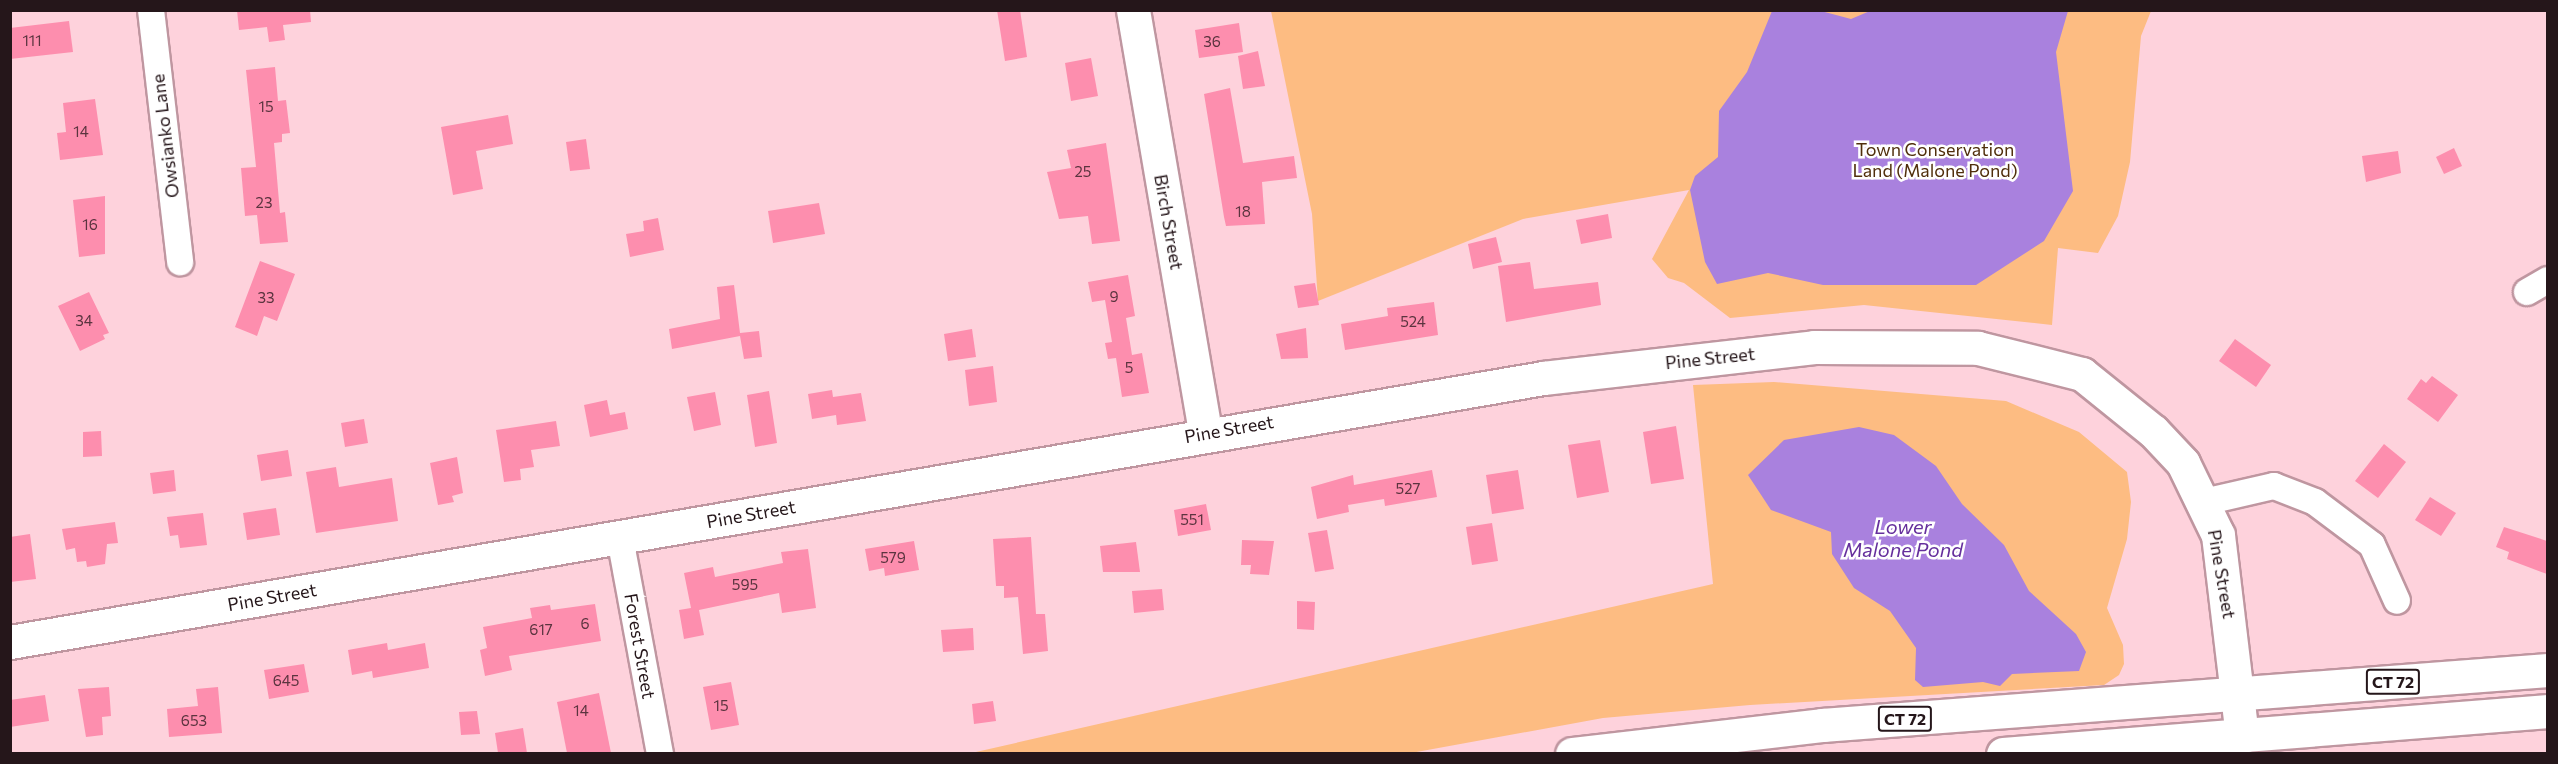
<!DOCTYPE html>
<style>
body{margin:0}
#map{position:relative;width:2558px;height:764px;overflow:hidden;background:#fed2dc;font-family:Commissioner,sans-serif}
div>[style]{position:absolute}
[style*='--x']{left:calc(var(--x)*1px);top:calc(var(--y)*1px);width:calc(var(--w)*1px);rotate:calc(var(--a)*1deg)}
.green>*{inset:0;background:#fdbc82}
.water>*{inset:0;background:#a981de}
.building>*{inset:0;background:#fd8eae}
.roads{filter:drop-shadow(2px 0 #bf96a0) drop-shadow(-2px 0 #bf96a0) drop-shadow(0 2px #bf96a0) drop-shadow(0 -2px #bf96a0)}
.street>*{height:26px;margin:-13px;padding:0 13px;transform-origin:13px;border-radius:13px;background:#fff}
.secondary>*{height:33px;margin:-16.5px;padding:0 16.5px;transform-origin:16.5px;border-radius:16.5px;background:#fff}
.highway>*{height:33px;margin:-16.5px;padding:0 16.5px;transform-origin:16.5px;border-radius:16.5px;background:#fff}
span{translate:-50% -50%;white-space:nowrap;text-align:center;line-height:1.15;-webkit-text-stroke:5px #fff;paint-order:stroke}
.number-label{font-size:15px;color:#5b343f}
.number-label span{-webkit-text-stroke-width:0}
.shield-label span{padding:2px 4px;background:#fff;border:2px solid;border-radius:4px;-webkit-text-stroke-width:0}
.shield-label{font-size:16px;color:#25161a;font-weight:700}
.street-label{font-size:18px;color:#25161a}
.park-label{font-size:18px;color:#502f0c}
.water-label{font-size:20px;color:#652f9c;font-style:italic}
.frame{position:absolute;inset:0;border:12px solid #25161a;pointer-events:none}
</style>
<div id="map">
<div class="green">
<i style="clip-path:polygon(1271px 11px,2151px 11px,2141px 36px,2130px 162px,2118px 216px,2098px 253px,2058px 248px,2052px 325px,1864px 305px,1730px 318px,1684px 283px,1668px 278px,1652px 259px,1689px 190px,1523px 219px,1318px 301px,1312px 214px)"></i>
<i style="clip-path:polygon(1774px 382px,2006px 401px,2079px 432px,2127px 472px,2131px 502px,2127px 539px,2107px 608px,2123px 645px,2124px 664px,2119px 675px,2104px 685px,1750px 705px,1603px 718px,1411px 753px,967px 754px,1713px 584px,1693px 385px)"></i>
</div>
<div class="water">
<i style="clip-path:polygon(1870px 11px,2068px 11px,2056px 52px,2073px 191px,2044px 241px,1976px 285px,1823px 285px,1768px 273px,1717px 284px,1705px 262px,1690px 190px,1695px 176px,1718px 157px,1719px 111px,1747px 72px,1772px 11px,1821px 11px,1851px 19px)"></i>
<i style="clip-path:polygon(1859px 427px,1894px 435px,1936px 466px,1962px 504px,2004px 545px,2029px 591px,2076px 634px,2086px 652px,2079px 671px,2012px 674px,2000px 686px,1983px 682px,1923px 687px,1915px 680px,1916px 648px,1890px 611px,1854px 588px,1832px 554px,1831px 532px,1771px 510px,1748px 475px,1784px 440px)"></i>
</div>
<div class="building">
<i style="clip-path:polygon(237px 10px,310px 10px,311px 22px,283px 25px,285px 40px,269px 42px,267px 27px,239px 30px)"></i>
<i style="clip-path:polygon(997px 10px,1020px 10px,1027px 57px,1005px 61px)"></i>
<i style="clip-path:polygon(69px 21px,73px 52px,10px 59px,10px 28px)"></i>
<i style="clip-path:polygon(1239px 23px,1243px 52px,1199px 58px,1195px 30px)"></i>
<i style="clip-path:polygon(1258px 51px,1265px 86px,1243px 89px,1238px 56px)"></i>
<i style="clip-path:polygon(1091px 58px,1098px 96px,1071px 101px,1065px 63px)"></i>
<i style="clip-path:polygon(275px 67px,278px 101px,286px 100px,290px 133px,282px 134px,282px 142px,274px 143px,280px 213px,285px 212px,288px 242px,260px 244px,257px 215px,245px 216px,241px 168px,256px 167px,246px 70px)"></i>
<i style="clip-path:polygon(1230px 88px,1243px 163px,1294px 156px,1297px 178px,1262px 182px,1265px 224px,1226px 226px,1224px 217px,1204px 94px)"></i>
<i style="clip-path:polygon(95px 99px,103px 155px,60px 160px,57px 133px,66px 132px,63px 103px)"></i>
<i style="clip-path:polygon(508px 115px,513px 144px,476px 151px,483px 189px,453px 195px,441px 127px)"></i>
<i style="clip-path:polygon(586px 139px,590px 169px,570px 171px,566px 142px)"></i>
<i style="clip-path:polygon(1106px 143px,1120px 241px,1092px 244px,1088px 216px,1059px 219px,1047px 172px,1071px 168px,1067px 150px)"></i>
<i style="clip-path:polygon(2454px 148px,2462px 166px,2444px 174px,2436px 157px)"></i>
<i style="clip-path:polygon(2398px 151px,2401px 173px,2366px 182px,2362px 156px)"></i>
<i style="clip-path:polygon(105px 196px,105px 254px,79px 257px,73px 200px)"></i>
<i style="clip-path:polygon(819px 203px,825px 234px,773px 243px,768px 211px)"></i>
<i style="clip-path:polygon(1608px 214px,1612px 238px,1581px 244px,1576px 220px)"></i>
<i style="clip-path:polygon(658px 218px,664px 250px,630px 257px,626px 234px,644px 231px,643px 221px)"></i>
<i style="clip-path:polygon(1496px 237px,1502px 262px,1473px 269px,1468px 244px)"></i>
<i style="clip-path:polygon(260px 261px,295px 274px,277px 321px,264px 316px,257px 336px,235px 327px)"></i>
<i style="clip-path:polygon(1530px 262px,1534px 289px,1598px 282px,1601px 305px,1506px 322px,1498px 266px)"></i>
<i style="clip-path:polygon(1128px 275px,1135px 316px,1126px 318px,1132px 355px,1142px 353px,1149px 393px,1122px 397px,1116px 358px,1108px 359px,1105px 343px,1112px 342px,1105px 300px,1092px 302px,1088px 282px)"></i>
<i style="clip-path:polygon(1315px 283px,1319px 305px,1298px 308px,1294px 286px)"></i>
<i style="clip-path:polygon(734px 285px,740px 333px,759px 331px,762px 357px,744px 359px,740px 336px,672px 349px,669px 329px,720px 319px,717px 287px)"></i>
<i style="clip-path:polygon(89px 292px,109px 333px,103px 335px,105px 339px,80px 351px,58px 306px)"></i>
<i style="clip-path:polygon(1434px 302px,1438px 335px,1345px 350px,1341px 324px,1388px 316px,1387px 308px)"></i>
<i style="clip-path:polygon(1306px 328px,1308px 358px,1281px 359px,1276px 334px)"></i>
<i style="clip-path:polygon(972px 329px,976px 357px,948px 361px,944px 334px)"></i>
<i style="clip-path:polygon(2235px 339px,2271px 365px,2256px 387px,2219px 361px)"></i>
<i style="clip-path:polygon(993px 366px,997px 402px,969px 406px,965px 370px)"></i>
<i style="clip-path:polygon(2432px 376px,2458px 395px,2438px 422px,2407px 399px,2421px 379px,2426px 383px)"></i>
<i style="clip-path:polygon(832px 390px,833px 397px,861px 393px,866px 421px,837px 425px,836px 415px,812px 419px,808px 394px)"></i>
<i style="clip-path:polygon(769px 391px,777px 443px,755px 447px,747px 395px)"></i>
<i style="clip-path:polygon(715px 392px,721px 425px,694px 431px,687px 397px)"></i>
<i style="clip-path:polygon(607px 400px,610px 415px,625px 412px,628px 429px,590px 437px,584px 405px)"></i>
<i style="clip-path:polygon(364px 419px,368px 443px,345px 447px,341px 423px)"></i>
<i style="clip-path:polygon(556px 421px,560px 446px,531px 450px,534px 467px,520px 469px,521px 480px,504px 482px,496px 430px)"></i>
<i style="clip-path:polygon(1676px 426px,1684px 479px,1651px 484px,1643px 432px)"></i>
<i style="clip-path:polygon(101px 431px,102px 456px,83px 457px,83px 432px)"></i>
<i style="clip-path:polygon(1600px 440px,1609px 492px,1577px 498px,1568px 445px)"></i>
<i style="clip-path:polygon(2384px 444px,2406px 462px,2378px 498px,2355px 481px)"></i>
<i style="clip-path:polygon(288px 450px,292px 476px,261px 481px,257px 455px)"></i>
<i style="clip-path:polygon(457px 457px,463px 493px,452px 496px,454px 502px,438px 505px,430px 463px)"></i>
<i style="clip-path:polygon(336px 467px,339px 487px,392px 478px,398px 521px,316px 533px,306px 472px)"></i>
<i style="clip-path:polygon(174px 470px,176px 491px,153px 494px,150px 473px)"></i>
<i style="clip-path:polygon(1432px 470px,1437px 497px,1385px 506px,1384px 499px,1348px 505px,1349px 512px,1317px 519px,1311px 487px,1353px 475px,1354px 485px)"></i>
<i style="clip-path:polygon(1518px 470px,1524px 509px,1492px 514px,1486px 475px)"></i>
<i style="clip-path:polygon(2430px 497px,2456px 513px,2441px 536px,2415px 520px)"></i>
<i style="clip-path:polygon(1206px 504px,1211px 530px,1178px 536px,1174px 510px)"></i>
<i style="clip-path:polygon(276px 508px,280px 535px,247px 540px,243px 513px)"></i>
<i style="clip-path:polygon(203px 513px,207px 545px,180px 548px,178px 535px,170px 536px,167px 517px)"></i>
<i style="clip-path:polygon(115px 522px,118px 543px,107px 544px,105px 564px,87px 567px,86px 561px,77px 562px,75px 548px,66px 550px,62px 529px)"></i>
<i style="clip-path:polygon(1492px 523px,1498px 561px,1472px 565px,1466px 527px)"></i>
<i style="clip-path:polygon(2504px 527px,2547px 541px,2547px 574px,2507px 559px,2509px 552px,2496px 547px)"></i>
<i style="clip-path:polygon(1327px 530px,1334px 569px,1315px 572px,1308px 533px)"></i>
<i style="clip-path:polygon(30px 534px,36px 579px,10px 582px,10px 537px)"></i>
<i style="clip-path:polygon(1031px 537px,1036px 614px,1045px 614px,1048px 651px,1023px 654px,1018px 597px,1004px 598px,1004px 586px,996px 586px,993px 539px)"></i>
<i style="clip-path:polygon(1242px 540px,1274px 541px,1269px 575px,1250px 574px,1251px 565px,1241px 565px)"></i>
<i style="clip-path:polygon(914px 541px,919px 570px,885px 576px,884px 568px,869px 571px,865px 549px)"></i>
<i style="clip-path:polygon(1136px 542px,1140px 572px,1103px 572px,1100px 546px)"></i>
<i style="clip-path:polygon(808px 549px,816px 608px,782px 613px,779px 593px,699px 610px,704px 635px,684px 639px,679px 610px,691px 608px,684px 573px,713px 567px,715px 577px,783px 563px,781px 552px)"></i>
<i style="clip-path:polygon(1162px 589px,1164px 610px,1134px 613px,1132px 591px)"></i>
<i style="clip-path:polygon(1297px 601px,1315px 602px,1314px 630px,1297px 629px)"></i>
<i style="clip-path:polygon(595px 604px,601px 641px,509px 656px,512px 670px,485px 676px,480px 650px,487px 648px,483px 627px,532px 618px,530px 608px,550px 605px,551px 610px)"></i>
<i style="clip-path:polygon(973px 628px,974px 650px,943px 652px,941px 630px)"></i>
<i style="clip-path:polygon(387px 643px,388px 650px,425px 643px,429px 668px,373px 678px,372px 671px,352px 675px,348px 650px)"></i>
<i style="clip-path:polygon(304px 664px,309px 692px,269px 699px,264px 670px)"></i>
<i style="clip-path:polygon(731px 682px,739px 725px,711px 730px,703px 687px)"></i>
<i style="clip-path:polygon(109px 687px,111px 716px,102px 717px,103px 735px,86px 737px,78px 689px)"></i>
<i style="clip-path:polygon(218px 687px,222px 733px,169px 737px,167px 709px,198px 706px,196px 689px)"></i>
<i style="clip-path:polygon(599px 693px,611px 753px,567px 753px,557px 702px)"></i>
<i style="clip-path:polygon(45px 695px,49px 721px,10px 727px,10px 700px)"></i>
<i style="clip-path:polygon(993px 701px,996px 721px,974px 724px,972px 704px)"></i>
<i style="clip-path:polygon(477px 711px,480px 734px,461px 735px,459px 712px)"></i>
<i style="clip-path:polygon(523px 728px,527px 753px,498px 753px,495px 733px)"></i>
</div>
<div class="roads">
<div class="street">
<i style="--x:151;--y:10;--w:254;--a:83.4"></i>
<i style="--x:2527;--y:292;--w:24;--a:-30"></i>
<i style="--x:2204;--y:502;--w:72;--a:-12.9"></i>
<i style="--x:2274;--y:486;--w:44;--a:21.3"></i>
<i style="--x:2315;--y:502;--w:71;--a:37"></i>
<i style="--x:2372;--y:545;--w:61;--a:65.9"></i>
<i style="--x:620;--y:538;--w:220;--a:79.5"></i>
</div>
<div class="secondary">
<i style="--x:1133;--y:10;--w:429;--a:80.3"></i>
<i style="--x:10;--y:642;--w:1556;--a:-9.77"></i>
<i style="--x:1543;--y:378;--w:273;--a:-6.5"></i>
<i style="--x:1814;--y:347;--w:164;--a:0.3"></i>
<i style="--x:1978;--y:348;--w:107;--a:14"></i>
<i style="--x:2082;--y:374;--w:91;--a:38.8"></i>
<i style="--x:2153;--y:431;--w:44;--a:46.8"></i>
<i style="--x:2183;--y:463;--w:80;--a:64.1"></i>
<i style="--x:2218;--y:535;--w:203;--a:83.2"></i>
</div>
<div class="highway">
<i style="--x:1572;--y:754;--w:252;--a:-6.6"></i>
<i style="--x:1822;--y:725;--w:728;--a:-4.33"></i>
<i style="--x:2003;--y:754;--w:547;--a:-4.51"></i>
</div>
</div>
<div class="number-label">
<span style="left:32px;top:41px">111</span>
<span style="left:1212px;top:42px">36</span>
<span style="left:266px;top:107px">15</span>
<span style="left:81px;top:132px">14</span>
<span style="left:1083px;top:172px">25</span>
<span style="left:264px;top:203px">23</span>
<span style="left:1243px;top:212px">18</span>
<span style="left:90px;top:225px">16</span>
<span style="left:1114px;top:297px">9</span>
<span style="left:266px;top:298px">33</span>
<span style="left:84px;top:321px">34</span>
<span style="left:1413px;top:322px">524</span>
<span style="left:1129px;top:368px">5</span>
<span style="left:1408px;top:489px">527</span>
<span style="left:1192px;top:520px">551</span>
<span style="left:893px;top:558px">579</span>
<span style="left:745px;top:585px">595</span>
<span style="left:585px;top:624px">6</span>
<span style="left:541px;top:630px">617</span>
<span style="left:286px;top:681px">645</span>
<span style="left:721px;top:706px">15</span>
<span style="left:581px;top:711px">14</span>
<span style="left:194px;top:721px">653</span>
</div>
<div class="shield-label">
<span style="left:2393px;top:682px">CT 72</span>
<span style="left:1905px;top:719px">CT 72</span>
</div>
<div class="street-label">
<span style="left:165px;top:136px;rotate:-97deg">Owsianko Lane</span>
<span style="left:1169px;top:222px;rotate:80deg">Birch Street</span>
<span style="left:1710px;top:358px;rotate:-6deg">Pine Street</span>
<span style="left:1229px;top:429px;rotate:-10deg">Pine Street</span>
<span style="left:751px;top:514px;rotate:-10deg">Pine Street</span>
<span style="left:2222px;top:574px;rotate:80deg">Pine Street</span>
<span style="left:272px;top:597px;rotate:-10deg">Pine Street</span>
<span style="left:640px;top:646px;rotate:80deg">Forest Street</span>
</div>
<div class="park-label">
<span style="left:1935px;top:160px">Town Conservation<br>Land (Malone Pond)</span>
</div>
<div class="water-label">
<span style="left:1903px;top:538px">Lower<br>Malone Pond</span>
</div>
<div class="frame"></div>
</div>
